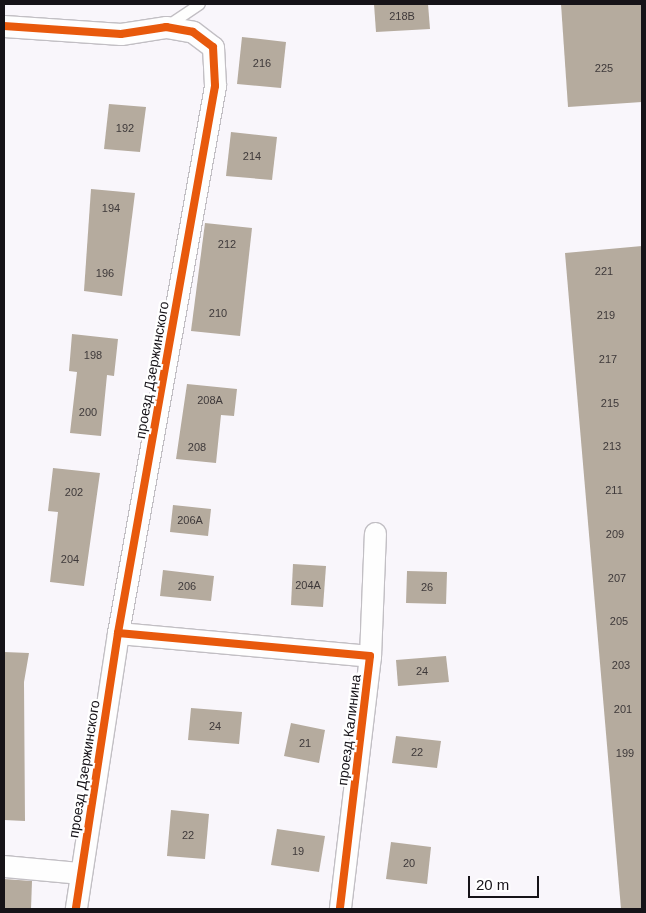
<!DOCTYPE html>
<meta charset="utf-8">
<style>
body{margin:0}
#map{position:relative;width:646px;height:913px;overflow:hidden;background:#f9f6fb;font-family:Helvetica,sans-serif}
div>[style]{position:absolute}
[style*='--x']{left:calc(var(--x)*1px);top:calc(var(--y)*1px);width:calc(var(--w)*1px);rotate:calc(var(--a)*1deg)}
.building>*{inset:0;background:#b5ab9e}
.roads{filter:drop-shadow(1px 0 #c2bfc4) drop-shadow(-1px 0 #c2bfc4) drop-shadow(0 1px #c2bfc4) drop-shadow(0 -1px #c2bfc4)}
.service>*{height:10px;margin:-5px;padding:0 5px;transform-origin:5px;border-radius:5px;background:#fefefe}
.minor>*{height:21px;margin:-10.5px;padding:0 10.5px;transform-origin:10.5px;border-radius:10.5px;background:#fefefe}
.cycleway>*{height:8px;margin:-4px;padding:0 4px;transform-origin:4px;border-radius:4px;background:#e8590c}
span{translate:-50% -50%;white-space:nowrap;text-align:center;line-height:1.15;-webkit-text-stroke:4.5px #fff;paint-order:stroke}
.number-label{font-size:11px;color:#3e393a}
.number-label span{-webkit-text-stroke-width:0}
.street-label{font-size:14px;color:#161318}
.frame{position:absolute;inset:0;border:5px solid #161318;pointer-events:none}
.scale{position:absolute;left:468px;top:876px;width:71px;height:22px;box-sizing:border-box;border:2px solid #161318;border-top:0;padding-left:6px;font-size:15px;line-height:18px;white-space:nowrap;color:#161318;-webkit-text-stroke:4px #fff;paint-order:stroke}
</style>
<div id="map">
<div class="building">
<i style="clip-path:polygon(374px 4px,428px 4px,430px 29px,376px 32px)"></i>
<i style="clip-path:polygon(561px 4px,641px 4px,642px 102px,568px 107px)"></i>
<i style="clip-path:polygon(242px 37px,286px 42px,281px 88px,237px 84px)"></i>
<i style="clip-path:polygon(109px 104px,146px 107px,140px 152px,104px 149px)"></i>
<i style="clip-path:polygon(231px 132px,277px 137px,272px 180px,226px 176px)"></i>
<i style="clip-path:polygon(91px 189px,135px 193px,122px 296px,84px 291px)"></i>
<i style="clip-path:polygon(205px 223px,252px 228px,240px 336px,191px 331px)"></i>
<i style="clip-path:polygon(642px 246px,642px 909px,621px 909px,565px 253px)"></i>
<i style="clip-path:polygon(72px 334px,118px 339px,114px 376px,107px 375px,101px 436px,70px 433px,77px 372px,69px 371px)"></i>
<i style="clip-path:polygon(187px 384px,237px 389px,234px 416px,221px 415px,216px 463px,176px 459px)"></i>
<i style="clip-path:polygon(53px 468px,100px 473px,84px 586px,50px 582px,58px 512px,48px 511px)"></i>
<i style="clip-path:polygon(173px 505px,211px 509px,208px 536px,170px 532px)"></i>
<i style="clip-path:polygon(293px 564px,326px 566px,323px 607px,291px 605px)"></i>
<i style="clip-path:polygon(163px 570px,214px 576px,211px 601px,160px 596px)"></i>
<i style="clip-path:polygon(407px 571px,447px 572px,446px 604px,406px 603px)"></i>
<i style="clip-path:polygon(4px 652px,29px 653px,24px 682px,25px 821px,4px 820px)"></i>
<i style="clip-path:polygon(446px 656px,449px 682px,398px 686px,396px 660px)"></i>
<i style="clip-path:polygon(191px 708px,242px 712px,239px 744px,188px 740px)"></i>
<i style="clip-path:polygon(291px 723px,325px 730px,319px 763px,284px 756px)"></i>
<i style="clip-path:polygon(396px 736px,441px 741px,437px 768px,392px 763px)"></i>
<i style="clip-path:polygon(171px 810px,209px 814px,205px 859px,167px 856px)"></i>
<i style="clip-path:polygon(277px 829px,325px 836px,319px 872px,271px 865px)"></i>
<i style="clip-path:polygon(391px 842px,431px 847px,427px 884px,386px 879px)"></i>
<i style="clip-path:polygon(4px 879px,32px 881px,31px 909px,4px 909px)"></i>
</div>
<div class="roads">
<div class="service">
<i style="--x:169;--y:25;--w:37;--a:-34"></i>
</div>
<div class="minor">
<i style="--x:4;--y:26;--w:117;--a:3.9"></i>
<i style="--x:121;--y:34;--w:46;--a:-8.8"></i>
<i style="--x:166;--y:27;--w:27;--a:10"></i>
<i style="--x:193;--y:32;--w:25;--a:37"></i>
<i style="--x:213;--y:47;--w:39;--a:87"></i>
<i style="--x:215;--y:86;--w:556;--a:100.06"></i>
<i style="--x:118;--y:633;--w:279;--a:98.7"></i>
<i style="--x:118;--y:633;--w:253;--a:5.2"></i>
<i style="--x:370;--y:656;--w:255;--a:96.8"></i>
<i style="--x:370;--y:656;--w:123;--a:-87.7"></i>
<i style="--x:4;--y:866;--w:75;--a:5.3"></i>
</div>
</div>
<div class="cycleway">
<i style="--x:4;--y:26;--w:117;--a:3.9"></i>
<i style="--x:121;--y:34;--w:46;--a:-8.8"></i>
<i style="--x:166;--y:27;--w:27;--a:10"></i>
<i style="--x:193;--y:32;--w:25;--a:37"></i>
<i style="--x:213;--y:47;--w:39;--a:87"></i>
<i style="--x:215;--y:86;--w:556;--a:100.06"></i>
<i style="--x:118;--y:633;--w:279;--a:98.7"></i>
<i style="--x:118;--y:633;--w:253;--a:5.2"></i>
<i style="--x:370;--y:656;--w:255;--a:96.8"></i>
</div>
<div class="number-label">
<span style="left:402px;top:16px">218В</span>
<span style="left:262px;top:63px">216</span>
<span style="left:604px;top:68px">225</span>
<span style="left:125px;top:128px">192</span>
<span style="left:252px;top:156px">214</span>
<span style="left:111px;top:208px">194</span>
<span style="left:227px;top:244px">212</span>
<span style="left:604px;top:271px">221</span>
<span style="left:105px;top:273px">196</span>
<span style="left:218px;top:313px">210</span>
<span style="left:606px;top:315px">219</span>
<span style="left:93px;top:355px">198</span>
<span style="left:608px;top:359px">217</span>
<span style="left:210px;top:400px">208А</span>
<span style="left:610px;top:403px">215</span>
<span style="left:88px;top:412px">200</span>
<span style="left:612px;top:446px">213</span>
<span style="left:197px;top:447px">208</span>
<span style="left:614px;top:490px">211</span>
<span style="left:74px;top:492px">202</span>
<span style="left:190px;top:520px">206А</span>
<span style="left:615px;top:534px">209</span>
<span style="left:70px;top:559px">204</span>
<span style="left:617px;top:578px">207</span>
<span style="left:308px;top:585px">204А</span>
<span style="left:187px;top:586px">206</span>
<span style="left:427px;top:587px">26</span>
<span style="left:619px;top:621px">205</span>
<span style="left:621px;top:665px">203</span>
<span style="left:422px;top:671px">24</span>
<span style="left:623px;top:709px">201</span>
<span style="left:215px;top:726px">24</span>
<span style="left:305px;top:743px">21</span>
<span style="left:417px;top:752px">22</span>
<span style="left:625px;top:753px">199</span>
<span style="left:188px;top:835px">22</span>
<span style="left:298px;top:851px">19</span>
<span style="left:409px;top:863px">20</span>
</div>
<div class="street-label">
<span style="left:152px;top:370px;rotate:-80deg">проезд Дзержинского</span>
<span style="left:349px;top:730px;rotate:-83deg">проезд Калинина</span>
<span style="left:84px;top:769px;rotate:-81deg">проезд Дзержинского</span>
</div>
<div class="frame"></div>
<div class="scale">20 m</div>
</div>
